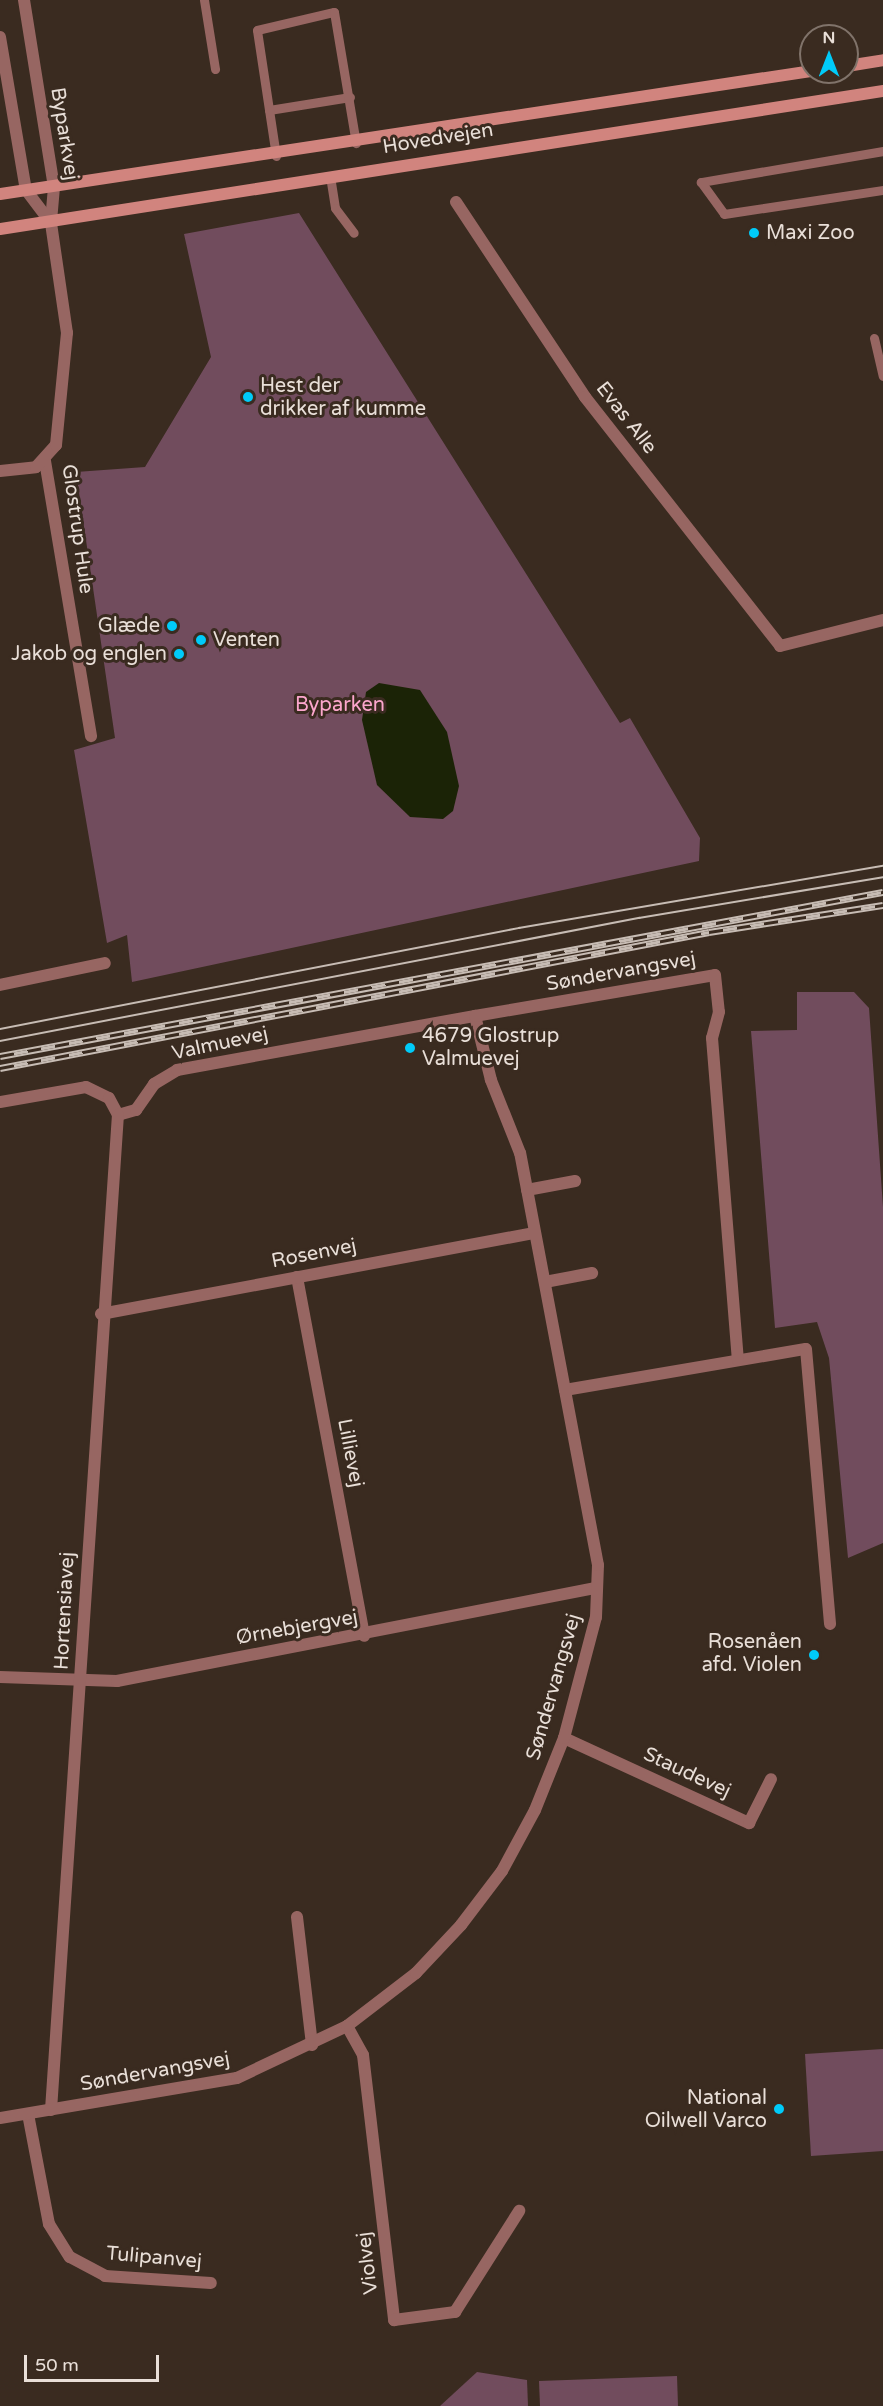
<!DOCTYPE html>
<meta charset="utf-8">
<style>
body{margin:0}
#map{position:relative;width:883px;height:2406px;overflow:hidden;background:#3a2b20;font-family:"Varela Round",sans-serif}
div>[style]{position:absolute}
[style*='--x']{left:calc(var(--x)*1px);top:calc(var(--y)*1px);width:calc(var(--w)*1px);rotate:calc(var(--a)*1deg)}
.green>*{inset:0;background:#714c5d}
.water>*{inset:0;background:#1b2306}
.service>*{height:9px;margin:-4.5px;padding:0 4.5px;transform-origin:4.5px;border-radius:4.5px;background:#976662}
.minor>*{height:12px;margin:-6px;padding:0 6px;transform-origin:6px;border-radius:6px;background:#976662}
.tertiary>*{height:12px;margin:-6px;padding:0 6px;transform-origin:6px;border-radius:6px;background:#976662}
.secondary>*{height:12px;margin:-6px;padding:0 6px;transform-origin:6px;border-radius:6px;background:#d1847e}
.tram>*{height:1.5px;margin:-0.75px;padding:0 0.75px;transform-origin:0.75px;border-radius:0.75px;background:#c7bcb4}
.rail>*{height:7px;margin-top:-3.5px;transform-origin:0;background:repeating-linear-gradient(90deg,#3a2b20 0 14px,#c7bcb4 0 28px);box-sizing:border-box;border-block:2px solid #c7bcb4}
.dots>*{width:16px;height:16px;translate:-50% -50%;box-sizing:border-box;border:3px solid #3a2b20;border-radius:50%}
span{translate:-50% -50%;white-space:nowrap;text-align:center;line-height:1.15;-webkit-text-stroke:6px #3a2b20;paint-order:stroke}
.street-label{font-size:20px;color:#e9dfd8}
.poi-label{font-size:20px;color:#e9dfd8}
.left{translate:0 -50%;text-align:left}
.right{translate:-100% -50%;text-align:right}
.park-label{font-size:20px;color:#fca6cd}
.north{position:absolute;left:799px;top:24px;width:60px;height:60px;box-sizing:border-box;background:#3a2b20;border:2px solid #80736a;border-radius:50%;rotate:0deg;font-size:16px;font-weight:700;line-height:24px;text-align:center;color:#e9dfd8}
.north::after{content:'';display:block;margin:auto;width:21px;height:27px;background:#00cbf9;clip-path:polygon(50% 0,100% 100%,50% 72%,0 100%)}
.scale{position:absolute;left:24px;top:2355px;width:135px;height:27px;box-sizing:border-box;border:3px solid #e9dfd8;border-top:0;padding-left:8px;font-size:18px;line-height:21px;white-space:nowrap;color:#e9dfd8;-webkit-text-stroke:4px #3a2b20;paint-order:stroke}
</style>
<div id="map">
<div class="green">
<i style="clip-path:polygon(299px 213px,620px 723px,630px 718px,700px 838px,699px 861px,132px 982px,127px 935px,107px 943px,74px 750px,115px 738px,76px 472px,145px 467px,211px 357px,184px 234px)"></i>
<i style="clip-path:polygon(797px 992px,854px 992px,869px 1008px,883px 1207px,883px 1543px,848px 1558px,829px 1358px,817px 1322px,775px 1328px,751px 1031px,797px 1030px)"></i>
<i style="clip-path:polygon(883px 2049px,883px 2151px,811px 2156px,805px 2054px)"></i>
<i style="clip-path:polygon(477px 2372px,527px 2380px,528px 2406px,440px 2406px)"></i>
<i style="clip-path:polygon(677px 2376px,678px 2406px,540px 2406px,539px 2381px)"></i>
</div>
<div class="water">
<i style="clip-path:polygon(379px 683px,420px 690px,447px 732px,459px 786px,453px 811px,443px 819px,410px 817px,377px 785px,362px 720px,366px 692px)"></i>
</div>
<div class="service">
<i style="--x:204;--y:0;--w:70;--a:80.9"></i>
<i style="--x:269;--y:110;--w:82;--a:-9.1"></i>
<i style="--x:883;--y:151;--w:185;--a:170.3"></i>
<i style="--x:701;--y:182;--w:39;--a:54"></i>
<i style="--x:724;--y:214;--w:161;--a:-8.6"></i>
<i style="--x:276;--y:156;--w:127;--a:-98.6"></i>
<i style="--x:257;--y:30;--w:79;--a:-13.2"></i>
<i style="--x:334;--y:12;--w:133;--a:80.5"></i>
<i style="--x:330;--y:176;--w:32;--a:81"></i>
<i style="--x:335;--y:208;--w:31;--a:53"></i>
<i style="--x:874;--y:338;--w:39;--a:77"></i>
</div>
<div class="minor">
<i style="--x:456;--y:202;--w:234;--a:56.5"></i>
<i style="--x:585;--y:397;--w:316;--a:51.9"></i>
<i style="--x:780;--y:646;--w:106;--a:-14.2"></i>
<i style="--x:45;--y:461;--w:279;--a:80.5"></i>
<i style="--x:0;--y:471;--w:36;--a:-6"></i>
<i style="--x:36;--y:467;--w:30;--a:-48"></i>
<i style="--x:56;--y:445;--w:113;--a:-84.4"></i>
<i style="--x:67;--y:333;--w:111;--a:-98.3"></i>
<i style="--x:0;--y:985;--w:107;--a:-11.8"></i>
<i style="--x:0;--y:1102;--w:87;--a:-9.9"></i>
<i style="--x:86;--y:1087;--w:25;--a:26"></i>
<i style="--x:109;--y:1098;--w:19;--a:62"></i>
<i style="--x:118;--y:1115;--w:19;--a:-16"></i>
<i style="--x:136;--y:1110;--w:32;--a:-55"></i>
<i style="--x:154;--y:1084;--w:27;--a:-31"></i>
<i style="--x:177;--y:1070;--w:303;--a:-10.3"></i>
<i style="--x:527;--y:1190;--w:49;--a:-10.6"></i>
<i style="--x:297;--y:1277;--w:365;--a:79.4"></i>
<i style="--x:545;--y:1282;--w:48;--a:-10.8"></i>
<i style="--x:101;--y:1314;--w:441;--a:-10.6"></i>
<i style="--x:565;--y:1390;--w:244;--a:-9.7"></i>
<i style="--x:806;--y:1349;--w:276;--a:85"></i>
<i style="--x:0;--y:1677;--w:117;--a:2"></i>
<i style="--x:117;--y:1681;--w:489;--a:-11"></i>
<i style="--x:564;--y:1738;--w:204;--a:24.7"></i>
<i style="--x:749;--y:1823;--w:49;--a:-63.4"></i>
<i style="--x:297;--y:1917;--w:129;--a:83.3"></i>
<i style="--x:347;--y:2026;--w:33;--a:61"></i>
<i style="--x:363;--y:2055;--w:267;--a:83.3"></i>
<i style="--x:394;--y:2320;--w:62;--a:-7.5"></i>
<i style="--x:455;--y:2312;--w:120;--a:-57.6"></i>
<i style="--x:51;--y:2110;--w:997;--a:-86.15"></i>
<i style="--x:28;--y:2114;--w:112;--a:79.2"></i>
<i style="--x:49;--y:2224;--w:39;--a:58"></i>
<i style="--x:70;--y:2257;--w:40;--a:28"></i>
<i style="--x:105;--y:2276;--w:106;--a:3.8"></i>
<i style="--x:0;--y:2118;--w:240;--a:-9.6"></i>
<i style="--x:237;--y:2078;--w:122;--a:-25.3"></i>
<i style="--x:347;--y:2026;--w:87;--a:-37.5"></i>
<i style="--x:416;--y:1973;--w:66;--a:-46.8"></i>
<i style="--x:461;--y:1925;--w:68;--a:-52.8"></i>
<i style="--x:502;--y:1871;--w:69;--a:-61.6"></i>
<i style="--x:535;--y:1810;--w:78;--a:-68.1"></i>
<i style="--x:564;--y:1738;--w:125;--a:-75.2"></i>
<i style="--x:596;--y:1617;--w:52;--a:-87.8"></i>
<i style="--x:598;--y:1565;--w:419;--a:-100.7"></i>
<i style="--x:520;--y:1153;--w:79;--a:-111.7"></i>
<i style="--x:491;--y:1080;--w:66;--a:-104"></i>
<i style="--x:475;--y:1016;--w:243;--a:-9.7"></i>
<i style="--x:715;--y:975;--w:37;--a:84"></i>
<i style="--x:719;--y:1012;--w:27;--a:105"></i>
<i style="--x:712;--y:1038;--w:323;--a:85.4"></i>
</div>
<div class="tertiary">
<i style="--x:24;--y:0;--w:189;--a:80.9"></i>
<i style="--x:54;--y:187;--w:36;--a:95"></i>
<i style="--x:0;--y:37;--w:155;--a:80.4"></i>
<i style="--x:26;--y:190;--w:41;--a:52.9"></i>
</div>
<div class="secondary">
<i style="--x:847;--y:66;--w:36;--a:-9"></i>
<i style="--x:0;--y:194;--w:820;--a:-8.62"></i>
<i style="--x:0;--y:229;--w:894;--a:-8.88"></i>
</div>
<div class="tram">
<i style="--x:0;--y:1029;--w:529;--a:-11.01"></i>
<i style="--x:519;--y:928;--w:369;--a:-9.7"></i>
<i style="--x:0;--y:1041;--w:651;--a:-10.9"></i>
<i style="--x:639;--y:918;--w:247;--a:-9.5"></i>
</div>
<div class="rail">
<i style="--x:0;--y:1056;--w:898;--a:-10.52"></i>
<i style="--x:0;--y:1068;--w:722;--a:-10.86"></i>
<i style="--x:709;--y:932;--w:176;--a:-8.8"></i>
</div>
<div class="dots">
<i style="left:754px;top:233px;background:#00cbf9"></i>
<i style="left:248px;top:397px;background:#00cbf9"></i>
<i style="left:172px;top:626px;background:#00cbf9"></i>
<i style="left:201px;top:640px;background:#00cbf9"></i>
<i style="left:179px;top:654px;background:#00cbf9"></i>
<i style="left:410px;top:1048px;background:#00cbf9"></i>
<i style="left:814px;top:1655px;background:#00cbf9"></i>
<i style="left:779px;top:2109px;background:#00cbf9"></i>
</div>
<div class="street-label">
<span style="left:64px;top:134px;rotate:81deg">Byparkvej</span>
<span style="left:438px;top:139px;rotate:-9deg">Hovedvejen</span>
<span style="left:626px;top:418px;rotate:52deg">Evas Alle</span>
<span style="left:77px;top:529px;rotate:82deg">Glostrup Hule</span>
<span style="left:621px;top:972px;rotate:-10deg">Søndervangsvej</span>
<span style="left:220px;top:1044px;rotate:-12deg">Valmuevej</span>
<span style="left:314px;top:1254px;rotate:-11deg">Rosenvej</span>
<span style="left:350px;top:1453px;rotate:79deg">Lillievej</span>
<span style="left:65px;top:1611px;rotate:-87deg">Hortensiavej</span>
<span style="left:297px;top:1628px;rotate:-10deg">Ørnebjergvej</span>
<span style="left:554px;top:1687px;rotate:-74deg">Søndervangsvej</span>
<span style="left:687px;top:1773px;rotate:25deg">Staudevej</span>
<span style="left:155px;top:2072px;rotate:-10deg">Søndervangsvej</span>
<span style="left:154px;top:2258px;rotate:5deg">Tulipanvej</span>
<span style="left:368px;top:2263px;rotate:-97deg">Violvej</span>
</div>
<div class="poi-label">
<span class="left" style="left:766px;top:233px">Maxi Zoo</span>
<span class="left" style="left:260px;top:398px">Hest der<br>drikker af kumme</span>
<span class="right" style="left:160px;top:626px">Glæde</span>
<span class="left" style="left:213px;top:640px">Venten</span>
<span class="right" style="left:167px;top:654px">Jakob og englen</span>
<span class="left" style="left:422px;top:1048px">4679 Glostrup<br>Valmuevej</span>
<span class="right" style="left:802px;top:1654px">Rosenåen<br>afd. Violen</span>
<span class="right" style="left:767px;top:2110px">National<br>Oilwell Varco</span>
</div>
<div class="park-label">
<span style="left:340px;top:705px">Byparken</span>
</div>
<div class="north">N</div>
<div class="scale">50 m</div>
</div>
